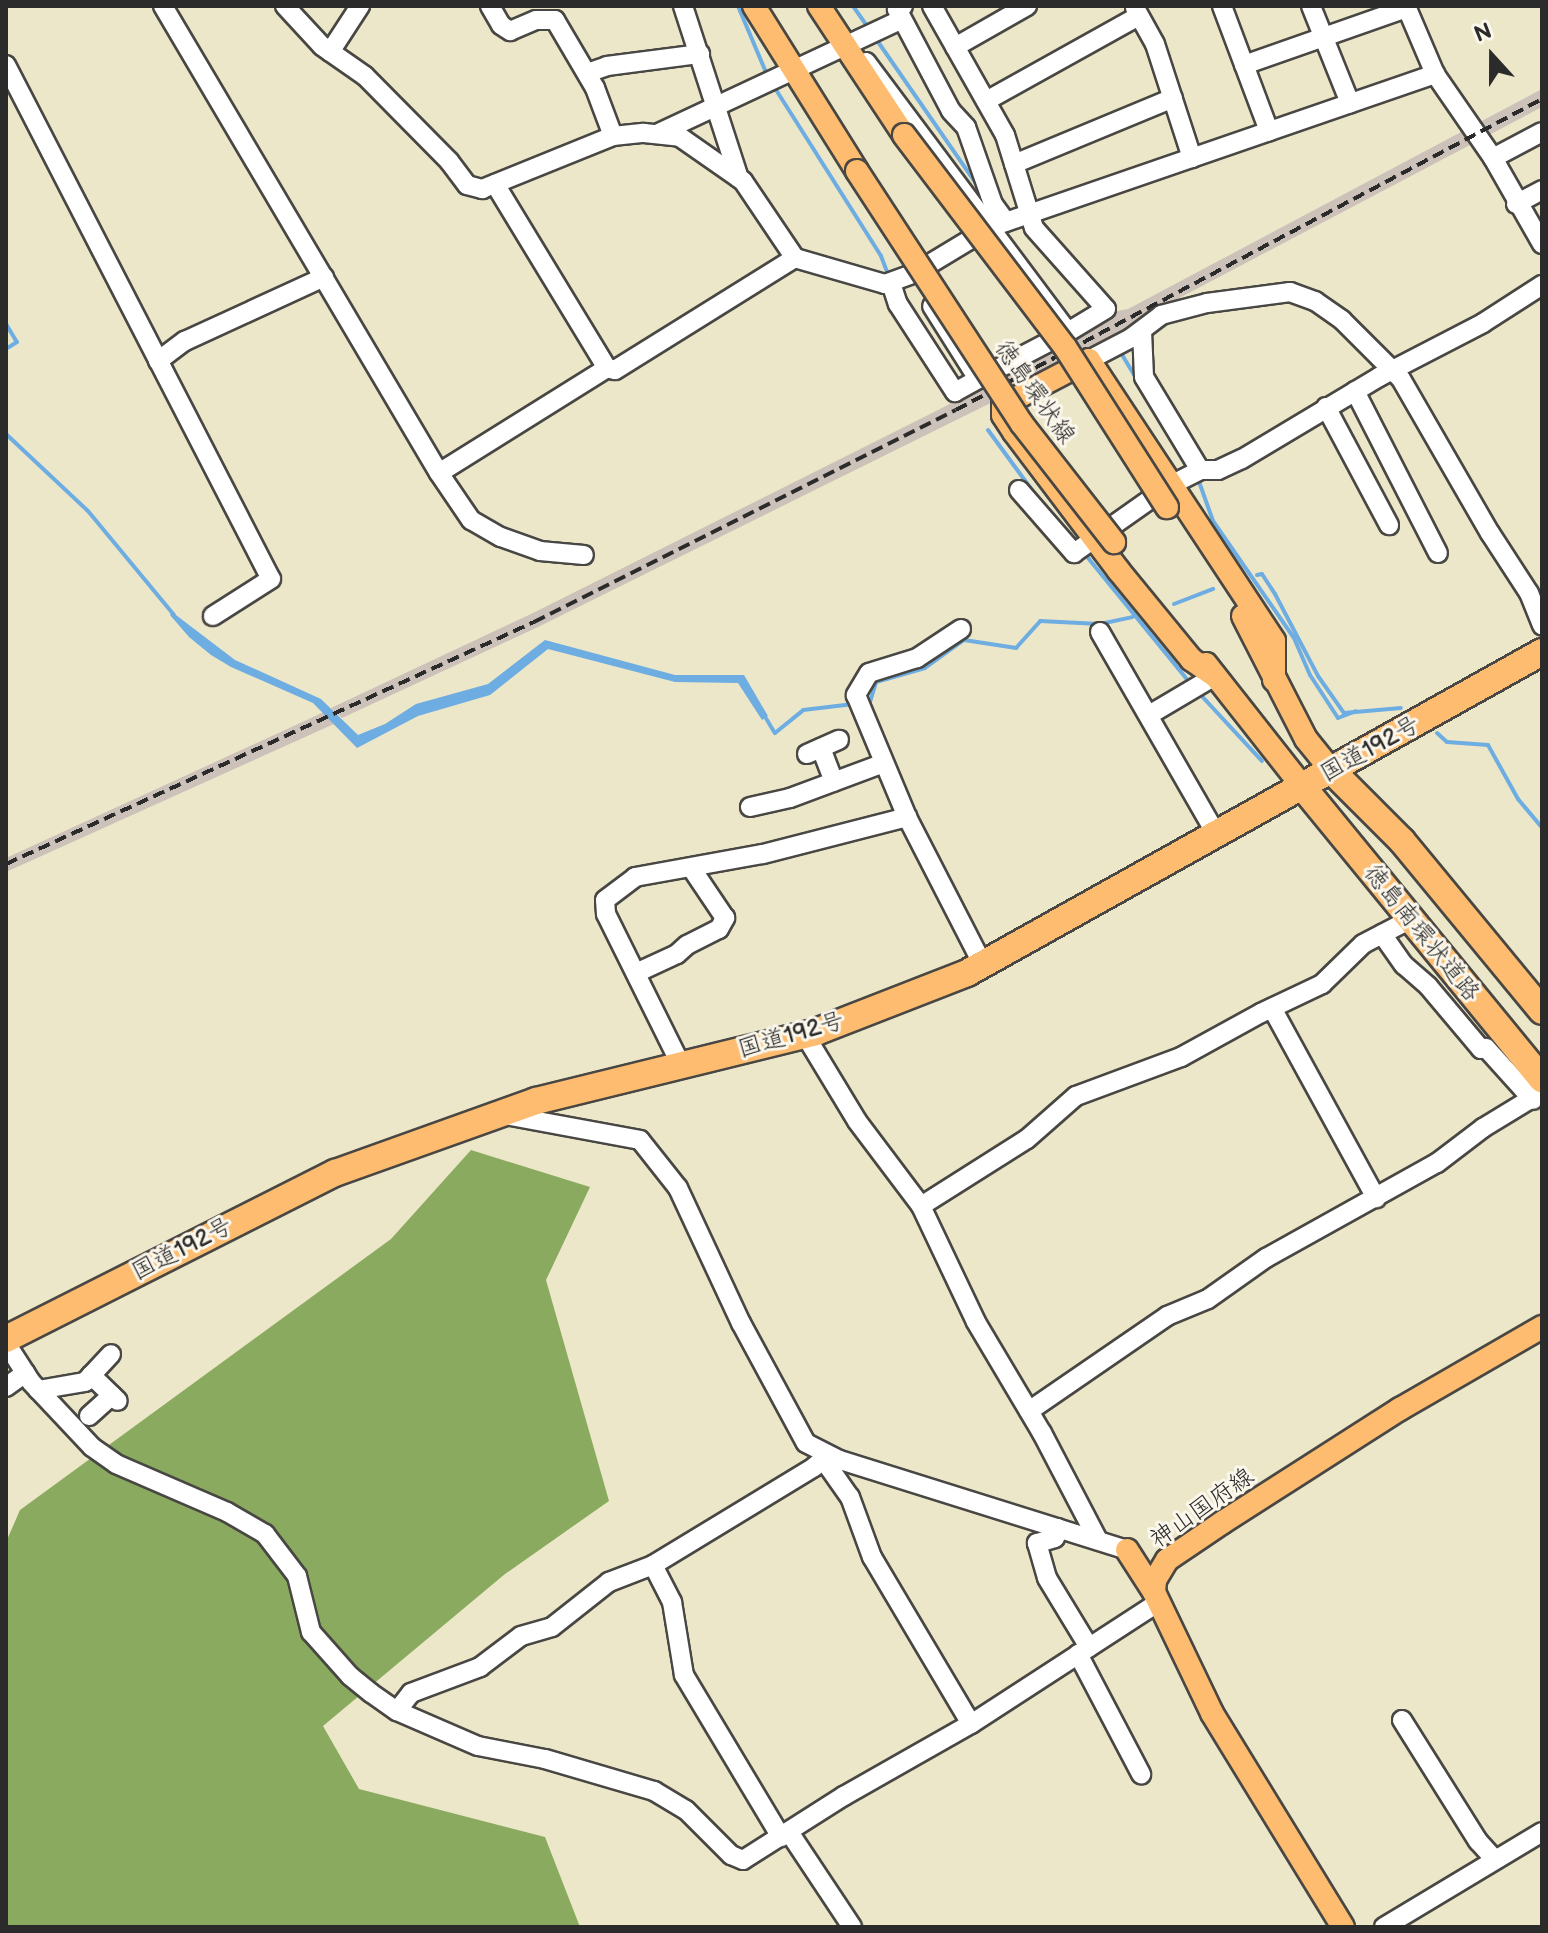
<!DOCTYPE html>
<meta charset="utf-8">
<style>
body{margin:0}
#map{position:relative;width:1548px;height:1933px;overflow:hidden;background:#ede7ca;font-family:"Balsamiq Sans","Klee One",sans-serif}
div>[style]{position:absolute}
[style*='--x']{left:calc(var(--x)*1px);top:calc(var(--y)*1px);width:calc(var(--w)*1px);rotate:calc(var(--a)*1deg)}
.industrial>*{inset:0;background:#ccc2b9}
.forest>*{inset:0;background:#8aab5f}
.water>*{inset:0;background:#6dade1}
.stream>*{height:4px;margin:-2px;padding:0 2px;transform-origin:2px;border-radius:2px;background:#6dade1}
.roads{filter:drop-shadow(2px 0 #484743) drop-shadow(-2px 0 #484743) drop-shadow(0 2px #484743) drop-shadow(0 -2px #484743)}
.minor>*{height:18px;margin:-9px;padding:0 9px;transform-origin:9px;border-radius:9px;background:#fff}
.major>*{height:22px;margin:-11px;padding:0 11px;transform-origin:11px;border-radius:11px;background:#fdbc6f}
.highway>*{height:26px;margin:-13px;padding:0 13px;transform-origin:13px;border-radius:13px;background:#fdbc6f}
.rail>*{height:4px;margin-top:-2px;transform-origin:0;background:repeating-linear-gradient(90deg,#2b2b2b 0 12px,transparent 0 18px)}
.bridges{filter:drop-shadow(2px 0 #484743) drop-shadow(-2px 0 #484743) drop-shadow(0 2px #484743) drop-shadow(0 -2px #484743)}
.major-bridge>*{height:22px;margin:-11px;padding:0 11px;transform-origin:11px;border-radius:11px;background:#fdbc6f}
span{translate:-50% -50%;white-space:nowrap;text-align:center;line-height:1.15;-webkit-text-stroke:6px #fbf7ec;paint-order:stroke}
.street-label{font-size:24px;color:#2b2b2b}
.frame{position:absolute;inset:0;border:8px solid #2b2b2b;pointer-events:none}
.north{position:absolute;left:1452px;top:16px;width:80px;height:80px;-webkit-text-stroke:6px #fbf7ec;paint-order:stroke;rotate:339deg;font-size:22px;font-weight:700;line-height:32px;text-align:center;color:#2b2b2b}
.north::after{content:'';display:block;margin:auto;width:28px;height:36px;background:#2b2b2b;clip-path:polygon(50% 0,100% 100%,50% 72%,0 100%)}
</style>
<div id="map">
<div class="industrial">
<i style="clip-path:polygon(1542px 89px,1542px 107px,1147px 315px,1133px 327px,1025px 386px,538px 627px,342px 718px,331px 708px,531px 614px,942px 408px,1118px 311px,1128px 309px)"></i>
<i style="clip-path:polygon(324px 712px,334px 724px,6px 872px,6px 858px)"></i>
</div>
<div class="forest">
<i style="clip-path:polygon(471px 1150px,590px 1187px,546px 1280px,609px 1501px,505px 1574px,323px 1726px,359px 1789px,545px 1837px,580px 1927px,6px 1927px,6px 1542px,20px 1510px,391px 1239px)"></i>
</div>
<div class="water">
<i style="clip-path:polygon(172px 612px,235px 660px,321px 699px,358px 735px,385px 724px,416px 704px,488px 684px,545px 640px,675px 675px,744px 675px,768px 716px,762px 720px,738px 683px,675px 682px,548px 649px,490px 695px,418px 716px,357px 748px,313px 703px,231px 667px,211px 655px,189px 637px,170px 615px)"></i>
</div>
<div class="stream">
<i style="--x:738;--y:6;--w:77;--a:67.1"></i>
<i style="--x:853;--y:6;--w:28;--a:55"></i>
<i style="--x:874;--y:36;--w:181;--a:55.3"></i>
<i style="--x:773;--y:85;--w:202;--a:57.7"></i>
<i style="--x:881;--y:256;--w:19;--a:69"></i>
<i style="--x:1075;--y:287;--w:26;--a:51"></i>
<i style="--x:6;--y:324;--w:21;--a:59"></i>
<i style="--x:17;--y:342;--w:13;--a:148"></i>
<i style="--x:1121;--y:353;--w:33;--a:59"></i>
<i style="--x:988;--y:430;--w:88;--a:53.8"></i>
<i style="--x:6;--y:434;--w:112;--a:43.2"></i>
<i style="--x:88;--y:511;--w:135;--a:50.4"></i>
<i style="--x:1197;--y:476;--w:48;--a:70.4"></i>
<i style="--x:1213;--y:521;--w:142;--a:55.3"></i>
<i style="--x:1294;--y:638;--w:40;--a:66.6"></i>
<i style="--x:1310;--y:675;--w:51;--a:56.9"></i>
<i style="--x:1338;--y:718;--w:19;--a:-21"></i>
<i style="--x:1084;--y:553;--w:168;--a:50.8"></i>
<i style="--x:1257;--y:575;--w:5;--a:-11"></i>
<i style="--x:1262;--y:574;--w:24;--a:57"></i>
<i style="--x:1275;--y:594;--w:93;--a:62.3"></i>
<i style="--x:1318;--y:676;--w:45;--a:54.9"></i>
<i style="--x:1344;--y:713;--w:57;--a:-5"></i>
<i style="--x:1174;--y:604;--w:42;--a:-21"></i>
<i style="--x:1198;--y:692;--w:94;--a:47.2"></i>
<i style="--x:866;--y:703;--w:4;--a:-14"></i>
<i style="--x:870;--y:702;--w:21;--a:-73"></i>
<i style="--x:876;--y:682;--w:51;--a:-15.9"></i>
<i style="--x:925;--y:668;--w:48;--a:-35.7"></i>
<i style="--x:964;--y:640;--w:53;--a:8.7"></i>
<i style="--x:1016;--y:648;--w:36;--a:-48"></i>
<i style="--x:1040;--y:621;--w:60;--a:2.9"></i>
<i style="--x:1100;--y:624;--w:33;--a:-12"></i>
<i style="--x:764;--y:715;--w:21;--a:59"></i>
<i style="--x:775;--y:733;--w:36;--a:-39"></i>
<i style="--x:803;--y:710;--w:51;--a:-6.7"></i>
<i style="--x:1437;--y:733;--w:13;--a:42"></i>
<i style="--x:1447;--y:742;--w:41;--a:4.2"></i>
<i style="--x:1488;--y:745;--w:62;--a:60.9"></i>
<i style="--x:1518;--y:799;--w:38;--a:50"></i>
</div>
<div class="roads">
<div class="minor">
<i style="--x:163;--y:6;--w:542;--a:59.42"></i>
<i style="--x:439;--y:473;--w:198;--a:-32"></i>
<i style="--x:607;--y:368;--w:8;--a:14"></i>
<i style="--x:615;--y:370;--w:212;--a:-31.9"></i>
<i style="--x:285;--y:6;--w:54;--a:47.2"></i>
<i style="--x:322;--y:46;--w:52;--a:34.9"></i>
<i style="--x:365;--y:76;--w:120;--a:45.3"></i>
<i style="--x:449;--y:161;--w:30;--a:53"></i>
<i style="--x:467;--y:185;--w:16;--a:15"></i>
<i style="--x:482;--y:189;--w:141;--a:-22"></i>
<i style="--x:613;--y:136;--w:31;--a:-6"></i>
<i style="--x:644;--y:133;--w:36;--a:6"></i>
<i style="--x:680;--y:137;--w:77;--a:34.9"></i>
<i style="--x:743;--y:181;--w:93;--a:56"></i>
<i style="--x:795;--y:258;--w:94;--a:16.1"></i>
<i style="--x:885;--y:284;--w:30;--a:-20"></i>
<i style="--x:913;--y:274;--w:91;--a:-31.1"></i>
<i style="--x:991;--y:227;--w:470;--a:-19"></i>
<i style="--x:490;--y:6;--w:22;--a:60"></i>
<i style="--x:501;--y:25;--w:11;--a:34"></i>
<i style="--x:510;--y:31;--w:28;--a:-23"></i>
<i style="--x:536;--y:20;--w:19;--a:0"></i>
<i style="--x:555;--y:20;--w:79;--a:59.5"></i>
<i style="--x:595;--y:88;--w:51;--a:69.4"></i>
<i style="--x:683;--y:6;--w:181;--a:72"></i>
<i style="--x:903;--y:6;--w:7;--a:153"></i>
<i style="--x:897;--y:9;--w:115;--a:62.1"></i>
<i style="--x:951;--y:111;--w:22;--a:47"></i>
<i style="--x:966;--y:127;--w:82;--a:70.7"></i>
<i style="--x:993;--y:204;--w:22;--a:54"></i>
<i style="--x:932;--y:6;--w:148;--a:60.5"></i>
<i style="--x:1005;--y:135;--w:97;--a:72.7"></i>
<i style="--x:1034;--y:228;--w:108;--a:48.4"></i>
<i style="--x:1106;--y:309;--w:44;--a:148.8"></i>
<i style="--x:1222;--y:6;--w:134;--a:69.4"></i>
<i style="--x:1311;--y:6;--w:105;--a:68.1"></i>
<i style="--x:1406;--y:6;--w:74;--a:66.9"></i>
<i style="--x:1435;--y:74;--w:102;--a:55.4"></i>
<i style="--x:1493;--y:158;--w:99;--a:60.3"></i>
<i style="--x:1135;--y:8;--w:41;--a:60.9"></i>
<i style="--x:1155;--y:44;--w:120;--a:72"></i>
<i style="--x:955;--y:47;--w:83;--a:-29.7"></i>
<i style="--x:330;--y:52;--w:55;--a:-56.9"></i>
<i style="--x:866;--y:62;--w:337;--a:53.2"></i>
<i style="--x:1068;--y:332;--w:102;--a:152.4"></i>
<i style="--x:978;--y:379;--w:86;--a:-122.2"></i>
<i style="--x:6;--y:65;--w:578;--a:62.73"></i>
<i style="--x:271;--y:579;--w:69;--a:147.5"></i>
<i style="--x:1244;--y:65;--w:173;--a:-19.3"></i>
<i style="--x:587;--y:73;--w:21;--a:-19"></i>
<i style="--x:607;--y:66;--w:94;--a:-7.4"></i>
<i style="--x:986;--y:101;--w:175;--a:-29.1"></i>
<i style="--x:659;--y:133;--w:268;--a:-25.1"></i>
<i style="--x:1493;--y:158;--w:55;--a:-28"></i>
<i style="--x:1014;--y:164;--w:172;--a:-22.5"></i>
<i style="--x:495;--y:184;--w:215;--a:58.7"></i>
<i style="--x:1516;--y:204;--w:30;--a:-28"></i>
<i style="--x:891;--y:283;--w:22;--a:72"></i>
<i style="--x:898;--y:304;--w:105;--a:57.1"></i>
<i style="--x:955;--y:392;--w:26;--a:-29"></i>
<i style="--x:1142;--y:331;--w:46;--a:87.5"></i>
<i style="--x:1144;--y:377;--w:109;--a:58.9"></i>
<i style="--x:1089;--y:360;--w:47;--a:-27.6"></i>
<i style="--x:1131;--y:338;--w:38;--a:-37"></i>
<i style="--x:1161;--y:315;--w:48;--a:-14.6"></i>
<i style="--x:1207;--y:303;--w:84;--a:-7.5"></i>
<i style="--x:1290;--y:292;--w:27;--a:20"></i>
<i style="--x:1315;--y:301;--w:33;--a:35"></i>
<i style="--x:1342;--y:320;--w:83;--a:45"></i>
<i style="--x:1401;--y:379;--w:178;--a:60"></i>
<i style="--x:1490;--y:533;--w:72;--a:57"></i>
<i style="--x:1529;--y:593;--w:35;--a:68"></i>
<i style="--x:158;--y:361;--w:34;--a:-37"></i>
<i style="--x:185;--y:341;--w:153;--a:-24.7"></i>
<i style="--x:1355;--y:391;--w:182;--a:62.9"></i>
<i style="--x:1326;--y:407;--w:134;--a:61.9"></i>
<i style="--x:439;--y:473;--w:57;--a:55.8"></i>
<i style="--x:471;--y:520;--w:34;--a:30"></i>
<i style="--x:501;--y:537;--w:41;--a:19.7"></i>
<i style="--x:540;--y:551;--w:44;--a:5.2"></i>
<i style="--x:1019;--y:490;--w:84;--a:48.9"></i>
<i style="--x:1074;--y:553;--w:116;--a:-35.2"></i>
<i style="--x:1169;--y:486;--w:35;--a:-27"></i>
<i style="--x:1200;--y:470;--w:18;--a:0"></i>
<i style="--x:1218;--y:470;--w:26;--a:-25"></i>
<i style="--x:1242;--y:459;--w:160;--a:-30.9"></i>
<i style="--x:1379;--y:377;--w:117;--a:-27.4"></i>
<i style="--x:1483;--y:323;--w:70;--a:-32.8"></i>
<i style="--x:961;--y:629;--w:53;--a:146.6"></i>
<i style="--x:917;--y:658;--w:50;--a:162.6"></i>
<i style="--x:869;--y:673;--w:26;--a:121"></i>
<i style="--x:856;--y:695;--w:132;--a:67.3"></i>
<i style="--x:907;--y:817;--w:166;--a:62.8"></i>
<i style="--x:1100;--y:632;--w:233;--a:60.1"></i>
<i style="--x:1149;--y:715;--w:77;--a:-30.6"></i>
<i style="--x:821;--y:748;--w:36;--a:69"></i>
<i style="--x:807;--y:754;--w:35;--a:-24"></i>
<i style="--x:750;--y:807;--w:41;--a:-12.7"></i>
<i style="--x:790;--y:798;--w:100;--a:-20.4"></i>
<i style="--x:1382;--y:934;--w:38;--a:55"></i>
<i style="--x:1404;--y:965;--w:32;--a:41"></i>
<i style="--x:1428;--y:986;--w:82;--a:49.9"></i>
<i style="--x:1481;--y:1049;--w:5;--a:-11"></i>
<i style="--x:1486;--y:1048;--w:70;--a:47.9"></i>
<i style="--x:636;--y:973;--w:45;--a:-24.9"></i>
<i style="--x:677;--y:954;--w:13;--a:-42"></i>
<i style="--x:687;--y:945;--w:36;--a:-27"></i>
<i style="--x:719;--y:929;--w:13;--a:-61"></i>
<i style="--x:725;--y:918;--w:59;--a:-124"></i>
<i style="--x:1272;--y:1008;--w:217;--a:61.3"></i>
<i style="--x:805;--y:1035;--w:100;--a:58.8"></i>
<i style="--x:857;--y:1121;--w:106;--a:53"></i>
<i style="--x:921;--y:1206;--w:128;--a:64.6"></i>
<i style="--x:976;--y:1322;--w:129;--a:59.3"></i>
<i style="--x:1042;--y:1433;--w:121;--a:62.4"></i>
<i style="--x:681;--y:1065;--w:169;--a:-116.4"></i>
<i style="--x:606;--y:914;--w:14;--a:-94"></i>
<i style="--x:605;--y:900;--w:38;--a:-37"></i>
<i style="--x:635;--y:877;--w:130;--a:-10.2"></i>
<i style="--x:763;--y:854;--w:149;--a:-14.4"></i>
<i style="--x:505;--y:1115;--w:137;--a:10.5"></i>
<i style="--x:640;--y:1140;--w:61;--a:51.6"></i>
<i style="--x:678;--y:1188;--w:149;--a:65"></i>
<i style="--x:741;--y:1323;--w:136;--a:61.6"></i>
<i style="--x:806;--y:1443;--w:38;--a:27"></i>
<i style="--x:840;--y:1460;--w:301;--a:17.4"></i>
<i style="--x:921;--y:1206;--w:125;--a:-32.3"></i>
<i style="--x:1027;--y:1139;--w:65;--a:-41.3"></i>
<i style="--x:1076;--y:1096;--w:112;--a:-20.4"></i>
<i style="--x:1181;--y:1057;--w:91;--a:-28.8"></i>
<i style="--x:1261;--y:1013;--w:68;--a:-25.4"></i>
<i style="--x:1322;--y:984;--w:57;--a:-44.3"></i>
<i style="--x:1363;--y:944;--w:54;--a:-27.5"></i>
<i style="--x:6;--y:1343;--w:46;--a:57.3"></i>
<i style="--x:31;--y:1382;--w:89;--a:46.8"></i>
<i style="--x:92;--y:1447;--w:29;--a:35"></i>
<i style="--x:116;--y:1464;--w:121;--a:23.4"></i>
<i style="--x:227;--y:1512;--w:44;--a:30.1"></i>
<i style="--x:265;--y:1534;--w:53;--a:52.7"></i>
<i style="--x:297;--y:1576;--w:58;--a:76"></i>
<i style="--x:311;--y:1632;--w:59;--a:48.4"></i>
<i style="--x:350;--y:1676;--w:27;--a:39"></i>
<i style="--x:371;--y:1693;--w:32;--a:35"></i>
<i style="--x:397;--y:1711;--w:88;--a:23.4"></i>
<i style="--x:478;--y:1746;--w:68;--a:11"></i>
<i style="--x:545;--y:1759;--w:114;--a:16.4"></i>
<i style="--x:654;--y:1791;--w:37;--a:31"></i>
<i style="--x:686;--y:1810;--w:64;--a:45"></i>
<i style="--x:731;--y:1855;--w:13;--a:23"></i>
<i style="--x:743;--y:1860;--w:120;--a:-32.4"></i>
<i style="--x:844;--y:1796;--w:146;--a:-29.6"></i>
<i style="--x:971;--y:1724;--w:224;--a:-33"></i>
<i style="--x:91;--y:1375;--w:37;--a:44"></i>
<i style="--x:6;--y:1387;--w:24;--a:-36"></i>
<i style="--x:38;--y:1390;--w:48;--a:-9.7"></i>
<i style="--x:85;--y:1382;--w:38;--a:-47"></i>
<i style="--x:1029;--y:1411;--w:168;--a:-34.5"></i>
<i style="--x:1167;--y:1316;--w:44;--a:-22.5"></i>
<i style="--x:1208;--y:1299;--w:71;--a:-35.3"></i>
<i style="--x:1266;--y:1258;--w:196;--a:-29.1"></i>
<i style="--x:1437;--y:1163;--w:58;--a:-37.3"></i>
<i style="--x:1483;--y:1128;--w:69;--a:-31.4"></i>
<i style="--x:89;--y:1416;--w:31;--a:-42"></i>
<i style="--x:827;--y:1456;--w:10;--a:84"></i>
<i style="--x:828;--y:1466;--w:38;--a:55"></i>
<i style="--x:850;--y:1497;--w:64;--a:69.9"></i>
<i style="--x:872;--y:1557;--w:194;--a:59.3"></i>
<i style="--x:1058;--y:1528;--w:10;--a:107"></i>
<i style="--x:1055;--y:1538;--w:19;--a:164"></i>
<i style="--x:1037;--y:1543;--w:36;--a:74"></i>
<i style="--x:1047;--y:1578;--w:81;--a:58.7"></i>
<i style="--x:653;--y:1565;--w:42;--a:62.8"></i>
<i style="--x:672;--y:1602;--w:74;--a:80.7"></i>
<i style="--x:684;--y:1675;--w:189;--a:59.1"></i>
<i style="--x:1078;--y:1654;--w:136;--a:62.3"></i>
<i style="--x:397;--y:1711;--w:23;--a:-52"></i>
<i style="--x:411;--y:1693;--w:74;--a:-20.6"></i>
<i style="--x:480;--y:1667;--w:51;--a:-37.1"></i>
<i style="--x:521;--y:1636;--w:32;--a:-16"></i>
<i style="--x:552;--y:1627;--w:73;--a:-38.3"></i>
<i style="--x:609;--y:1582;--w:47;--a:-21.1"></i>
<i style="--x:653;--y:1565;--w:188;--a:-31.3"></i>
<i style="--x:814;--y:1467;--w:17;--a:-40"></i>
<i style="--x:1402;--y:1720;--w:143;--a:57.9"></i>
<i style="--x:1478;--y:1841;--w:24;--a:48"></i>
<i style="--x:789;--y:1832;--w:114;--a:56.4"></i>
<i style="--x:1384;--y:1927;--w:184;--a:-31"></i>
</div>
<div class="major">
<i style="--x:754;--y:6;--w:195;--a:58"></i>
<i style="--x:819;--y:6;--w:154;--a:56.6"></i>
<i style="--x:1243;--y:616;--w:138;--a:62.9"></i>
<i style="--x:1306;--y:739;--w:40;--a:51"></i>
<i style="--x:1206;--y:664;--w:155;--a:51.8"></i>
<i style="--x:1215;--y:676;--w:29;--a:-145"></i>
<i style="--x:1191;--y:659;--w:114;--a:-129.3"></i>
<i style="--x:1119;--y:571;--w:174;--a:-127.1"></i>
<i style="--x:1014;--y:432;--w:20;--a:-123"></i>
<i style="--x:1003;--y:415;--w:10;--a:-90"></i>
<i style="--x:1003;--y:405;--w:97;--a:-27.6"></i>
<i style="--x:1089;--y:360;--w:336;--a:56.6"></i>
<i style="--x:1274;--y:641;--w:39;--a:90"></i>
<i style="--x:1127;--y:1550;--w:50;--a:57.3"></i>
<i style="--x:1343;--y:1927;--w:251;--a:-121.5"></i>
<i style="--x:1212;--y:1713;--w:134;--a:-115.6"></i>
<i style="--x:1154;--y:1592;--w:12;--a:-85"></i>
<i style="--x:1155;--y:1580;--w:23;--a:-59"></i>
<i style="--x:1167;--y:1560;--w:68;--a:-34.2"></i>
<i style="--x:1223;--y:1522;--w:210;--a:-32.6"></i>
<i style="--x:1400;--y:1409;--w:164;--a:-30"></i>
</div>
<div class="highway">
<i style="--x:1331;--y:770;--w:100;--a:45"></i>
<i style="--x:1402;--y:841;--w:220;--a:50.5"></i>
<i style="--x:1302;--y:786;--w:379;--a:50.7"></i>
<i style="--x:6;--y:1339;--w:369;--a:-26.8"></i>
<i style="--x:335;--y:1173;--w:214;--a:-19.7"></i>
<i style="--x:536;--y:1101;--w:288;--a:-13.8"></i>
<i style="--x:816;--y:1032;--w:162;--a:-21.3"></i>
<i style="--x:967;--y:973;--w:659;--a:-29.17"></i>
</div>
</div>
<div class="rail">
<i style="--x:6;--y:864;--w:581;--a:-24.62"></i>
<i style="--x:534;--y:622;--w:472;--a:-26.7"></i>
<i style="--x:956;--y:410;--w:663;--a:-27.96"></i>
</div>
<div class="bridges">
<div class="major-bridge">
<i style="--x:904;--y:135;--w:266;--a:52.8"></i>
<i style="--x:1065;--y:347;--w:190;--a:57.5"></i>
<i style="--x:857;--y:171;--w:302;--a:56.9"></i>
<i style="--x:1022;--y:424;--w:150;--a:52.1"></i>
</div>
</div>
<div class="street-label">
<span style="left:1035px;top:392px;rotate:55deg">徳島環状線</span>
<span style="left:1370px;top:749px;rotate:-29deg">国道192号</span>
<span style="left:1422px;top:933px;rotate:51deg">徳島南環状道路</span>
<span style="left:791px;top:1035px;rotate:-16deg">国道192号</span>
<span style="left:182px;top:1249px;rotate:-27deg">国道192号</span>
<span style="left:1202px;top:1508px;rotate:-35deg">神山国府線</span>
</div>
<div class="frame"></div>
<div class="north">N</div>
</div>
